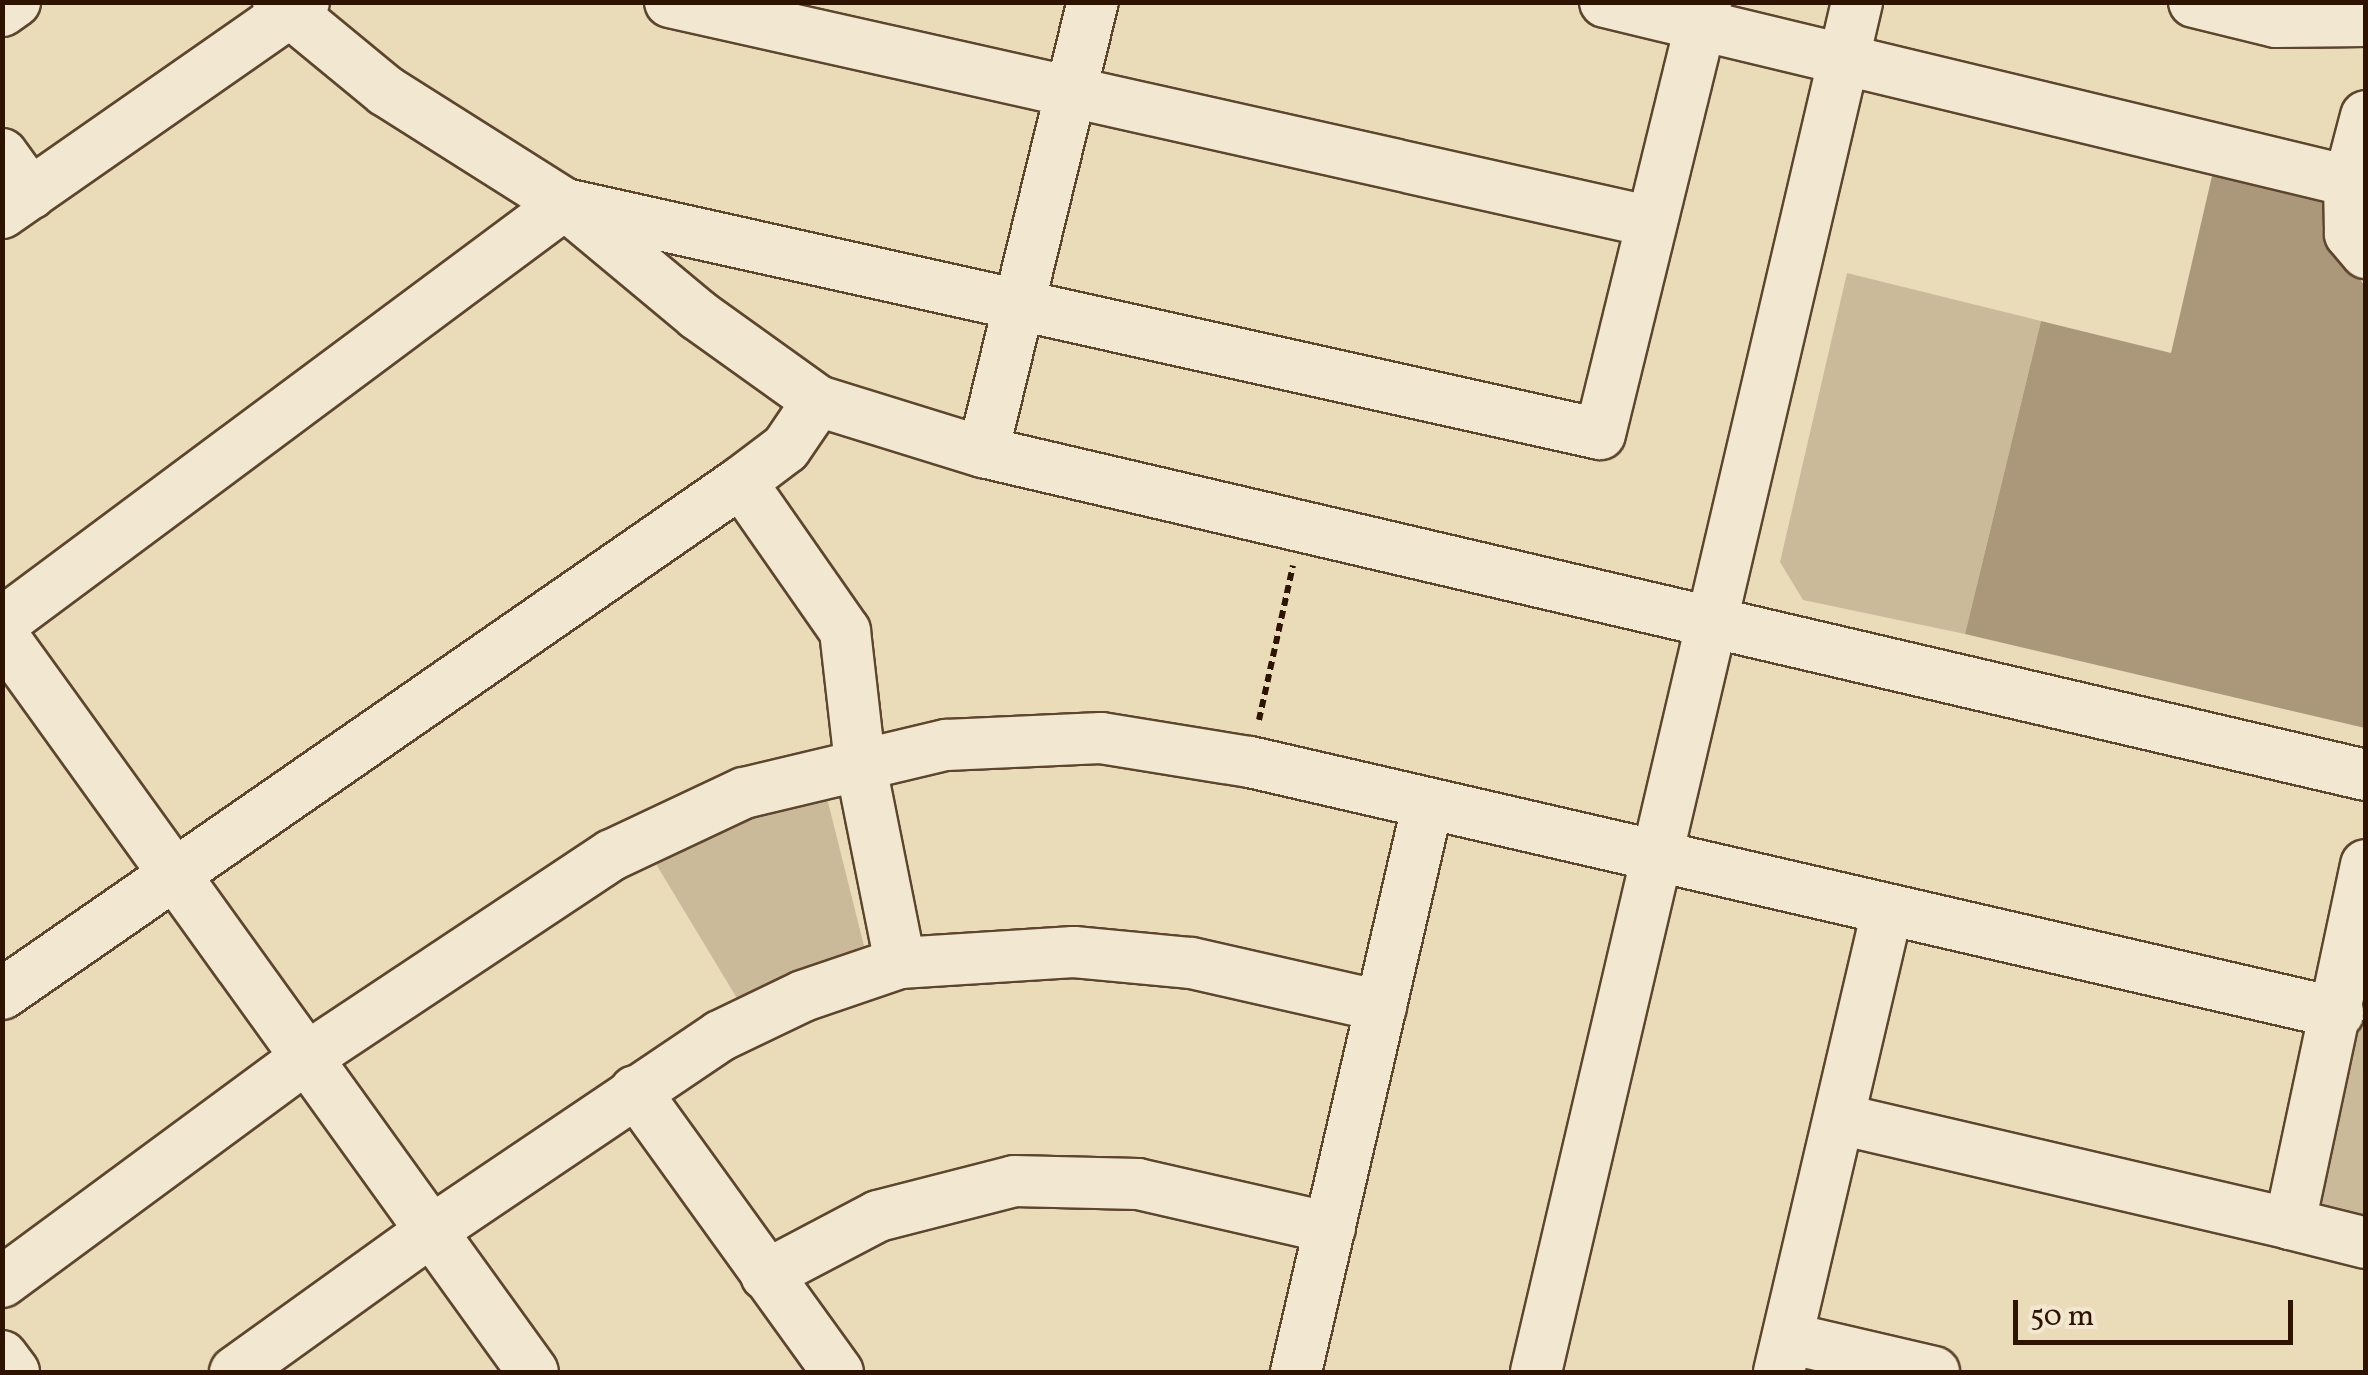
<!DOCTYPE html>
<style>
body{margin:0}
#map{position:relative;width:2368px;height:1375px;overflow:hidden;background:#ebdcb9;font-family:Vollkorn,serif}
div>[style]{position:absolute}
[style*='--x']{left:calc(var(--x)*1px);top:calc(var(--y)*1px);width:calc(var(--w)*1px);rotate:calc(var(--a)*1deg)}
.green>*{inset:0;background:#cbba9a}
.water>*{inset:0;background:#ab987a}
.path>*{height:6px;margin-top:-3px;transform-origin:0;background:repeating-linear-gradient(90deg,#2e1300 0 8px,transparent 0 13px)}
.roads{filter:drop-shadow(2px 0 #5d452e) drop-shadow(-2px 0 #5d452e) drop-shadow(0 2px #5d452e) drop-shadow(0 -2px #5d452e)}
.minor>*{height:50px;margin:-25px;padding:0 25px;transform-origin:25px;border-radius:25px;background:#f2e8d2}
span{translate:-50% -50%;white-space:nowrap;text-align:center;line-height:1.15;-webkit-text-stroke:9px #f2e8d2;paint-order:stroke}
.frame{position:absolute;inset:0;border:5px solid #2e1300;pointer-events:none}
.scale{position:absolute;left:2013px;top:1300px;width:280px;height:45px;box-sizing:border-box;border:5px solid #2e1300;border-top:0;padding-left:12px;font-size:30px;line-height:35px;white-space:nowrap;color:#2e1300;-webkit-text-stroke:8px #f2e8d2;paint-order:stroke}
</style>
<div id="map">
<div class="green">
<i style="clip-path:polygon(1847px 273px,2041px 321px,1965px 634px,1803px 600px,1780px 562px)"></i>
<i style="clip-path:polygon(824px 786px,867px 958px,741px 1005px,650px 854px)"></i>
<i style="clip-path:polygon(2360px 1012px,2365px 1013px,2365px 1229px,2326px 1219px,2313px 1199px)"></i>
</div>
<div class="water">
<i style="clip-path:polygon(2215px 163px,2315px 189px,2330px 208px,2326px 235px,2365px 286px,2365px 728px,1965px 634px,2041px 321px,2171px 353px)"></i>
</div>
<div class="path">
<i style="--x:1259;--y:720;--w:158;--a:-77.6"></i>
</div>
<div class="roads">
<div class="minor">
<i style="--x:278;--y:2;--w:140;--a:39.5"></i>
<i style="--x:386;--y:91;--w:212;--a:32.3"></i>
<i style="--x:565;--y:204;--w:173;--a:39.8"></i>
<i style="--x:698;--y:315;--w:148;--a:35.6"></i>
<i style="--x:818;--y:401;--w:173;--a:17.2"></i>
<i style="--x:983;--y:452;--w:1420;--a:13.15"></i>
<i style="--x:670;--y:2;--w:1006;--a:12.63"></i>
<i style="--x:1605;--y:2;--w:765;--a:13.53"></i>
<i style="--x:2194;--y:2;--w:84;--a:13.7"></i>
<i style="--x:2276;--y:22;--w:90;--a:-0.6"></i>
<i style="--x:2;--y:11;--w:16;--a:-35"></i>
<i style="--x:2366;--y:116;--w:67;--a:104.7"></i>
<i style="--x:2349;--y:181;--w:53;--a:88.9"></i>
<i style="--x:2350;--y:234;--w:25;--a:50"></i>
<i style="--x:2;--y:154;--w:49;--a:54.1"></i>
<i style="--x:2;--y:213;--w:368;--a:-34.9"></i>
<i style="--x:983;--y:452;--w:463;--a:-76.3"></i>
<i style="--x:741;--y:482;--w:182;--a:55.1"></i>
<i style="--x:845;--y:631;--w:132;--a:83.5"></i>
<i style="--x:860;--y:762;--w:205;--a:78.7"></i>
<i style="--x:2;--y:623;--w:702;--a:-36.66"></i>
<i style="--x:565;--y:204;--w:1060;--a:12.53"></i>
<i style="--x:1600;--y:434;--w:445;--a:-76.2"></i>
<i style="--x:2;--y:635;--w:908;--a:54.23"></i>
<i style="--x:2366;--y:865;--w:367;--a:102"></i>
<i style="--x:2290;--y:1224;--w:78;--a:14"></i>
<i style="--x:2;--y:994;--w:899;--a:-34.72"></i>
<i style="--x:741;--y:482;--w:56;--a:-37.1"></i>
<i style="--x:786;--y:448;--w:57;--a:-55.8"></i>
<i style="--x:635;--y:1091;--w:347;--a:54.2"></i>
<i style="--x:1840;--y:1119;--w:462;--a:13.1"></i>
<i style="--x:766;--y:1275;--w:127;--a:-27.8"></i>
<i style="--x:878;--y:1216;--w:140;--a:-14.4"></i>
<i style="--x:1014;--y:1181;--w:124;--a:1.4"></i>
<i style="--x:1138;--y:1184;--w:197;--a:12.9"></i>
<i style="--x:2;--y:1282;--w:378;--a:-36.4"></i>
<i style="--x:306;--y:1058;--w:367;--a:-33.6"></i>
<i style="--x:612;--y:855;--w:146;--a:-25.2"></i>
<i style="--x:744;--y:793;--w:208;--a:-13.4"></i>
<i style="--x:946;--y:745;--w:155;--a:-2.6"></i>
<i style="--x:1101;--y:738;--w:151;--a:9.2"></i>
<i style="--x:1250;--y:762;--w:1117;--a:12.99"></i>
<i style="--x:1788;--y:1338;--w:150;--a:13.1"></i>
<i style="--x:2;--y:1356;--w:20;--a:53"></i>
<i style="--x:235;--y:1372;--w:241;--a:-35.7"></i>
<i style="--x:431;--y:1231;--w:349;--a:-34"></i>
<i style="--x:720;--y:1036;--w:92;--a:-25.7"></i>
<i style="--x:803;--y:996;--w:102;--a:-18.8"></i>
<i style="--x:900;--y:963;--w:174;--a:-3.6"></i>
<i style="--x:1074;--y:952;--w:118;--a:5.4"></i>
<i style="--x:1191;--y:963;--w:195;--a:12.8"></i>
<i style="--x:1296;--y:1372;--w:584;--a:-76.94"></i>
<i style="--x:1536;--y:1372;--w:1407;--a:-76.81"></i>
<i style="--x:1779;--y:1372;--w:474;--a:-76.8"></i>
</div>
</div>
<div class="frame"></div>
<div class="scale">50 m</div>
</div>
